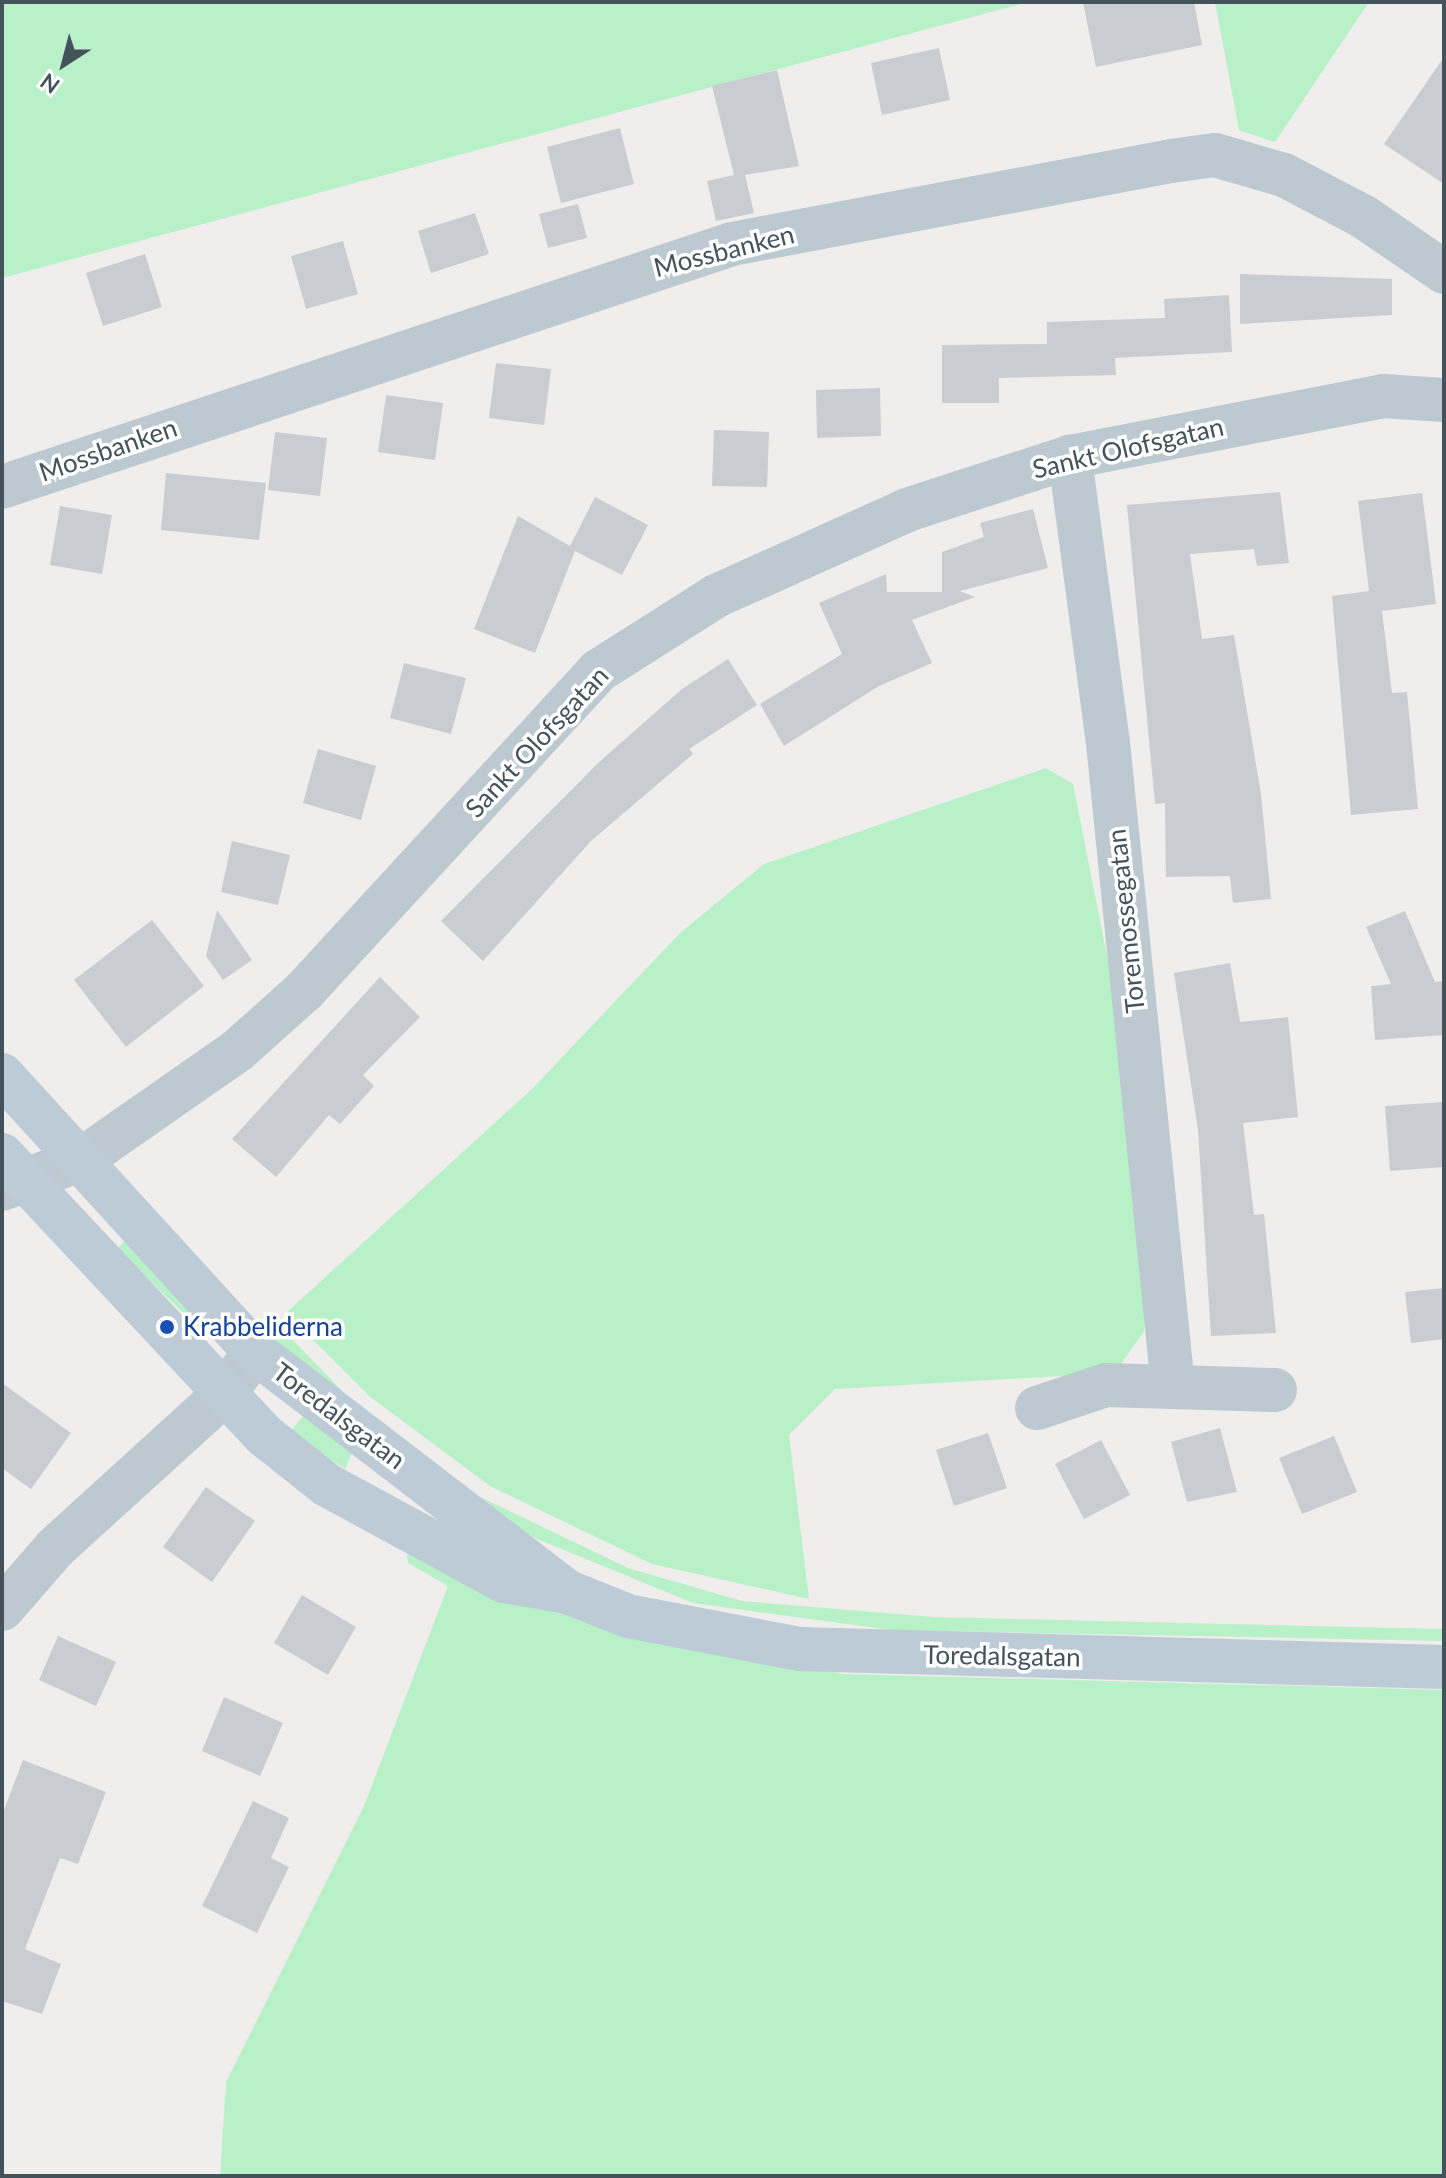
<!DOCTYPE html>
<style>
body{margin:0}
#map{position:relative;width:1446px;height:2178px;overflow:hidden;background:#f0eded;font-family:Lato,sans-serif}
div>[style]{position:absolute}
[style*='--x']{left:calc(var(--x)*1px);top:calc(var(--y)*1px);width:calc(var(--w)*1px);rotate:calc(var(--a)*1deg)}
.green>*{inset:0;background:#b8f1c8}
.building>*{inset:0;background:#c9cdd2}
.street>*{height:44px;margin:-22px;padding:0 22px;transform-origin:22px;border-radius:22px;background:#bcc9d0}
.secondary>*{height:44px;margin:-22px;padding:0 22px;transform-origin:22px;border-radius:22px;background:#bccbd6}
.dots>*{width:22px;height:22px;translate:-50% -50%;box-sizing:border-box;border:4px solid #fff;border-radius:50%}
span{translate:-50% -50%;white-space:nowrap;text-align:center;line-height:1.15;-webkit-text-stroke:7px #fff;paint-order:stroke}
.street-label{font-size:26px;color:#44535b}
.transit-label{font-size:26px;color:#164399}
.left{translate:0 -50%;text-align:left}
.frame{position:absolute;inset:0;border:4px solid #44535b;pointer-events:none}
.north{position:absolute;left:24px;top:24px;width:80px;height:80px;-webkit-text-stroke:6px #fff;paint-order:stroke;rotate:216deg;font-size:22px;font-weight:700;line-height:32px;text-align:center;color:#44535b}
.north::after{content:'';display:block;margin:auto;width:28px;height:36px;background:#44535b;clip-path:polygon(50% 0,100% 100%,50% 72%,0 100%)}
</style>
<div id="map">
<div class="green">
<i style="clip-path:polygon(2px 2px,1028px 2px,2px 278px)"></i>
<i style="clip-path:polygon(1215px 2px,1369px 2px,1275px 142px,1239px 130px)"></i>
<i style="clip-path:polygon(1046px 768px,1073px 784px,1108px 961px,1147px 1293px,1144px 1331px,1121px 1364px,1096px 1374px,835px 1389px,789px 1435px,809px 1599px,652px 1564px,490px 1486px,369px 1396px,286px 1313px,532px 1089px,680px 933px,764px 864px)"></i>
<i style="clip-path:polygon(130px 1235px,203px 1325px,200px 1329px,117px 1249px)"></i>
<i style="clip-path:polygon(279px 1326px,353px 1402px,472px 1493px,628px 1568px,742px 1601px,933px 1617px,1444px 1629px,1444px 1641px,891px 1630px,693px 1603px,520px 1532px,263px 1342px)"></i>
<i style="clip-path:polygon(304px 1415px,353px 1450px,345px 1469px,290px 1432px)"></i>
<i style="clip-path:polygon(407px 1554px,553px 1611px,843px 1674px,1444px 1690px,1444px 2176px,220px 2176px,226px 2082px,364px 1806px,448px 1586px,408px 1563px)"></i>
</div>
<div class="building">
<i style="clip-path:polygon(1083px 2px,1194px 2px,1202px 45px,1096px 67px)"></i>
<i style="clip-path:polygon(939px 48px,950px 100px,882px 115px,871px 63px)"></i>
<i style="clip-path:polygon(1444px 57px,1444px 184px,1384px 144px)"></i>
<i style="clip-path:polygon(777px 70px,799px 166px,745px 175px,754px 213px,716px 221px,707px 181px,734px 175px,712px 86px)"></i>
<i style="clip-path:polygon(620px 128px,634px 184px,561px 203px,547px 147px)"></i>
<i style="clip-path:polygon(578px 204px,587px 238px,548px 248px,539px 214px)"></i>
<i style="clip-path:polygon(475px 213px,489px 254px,431px 273px,418px 231px)"></i>
<i style="clip-path:polygon(343px 241px,358px 294px,306px 309px,291px 256px)"></i>
<i style="clip-path:polygon(145px 254px,162px 307px,103px 326px,86px 273px)"></i>
<i style="clip-path:polygon(1240px 274px,1392px 279px,1392px 315px,1240px 324px)"></i>
<i style="clip-path:polygon(1229px 295px,1232px 352px,1115px 358px,1116px 375px,999px 378px,999px 403px,942px 403px,942px 345px,1047px 344px,1047px 322px,1165px 318px,1164px 299px)"></i>
<i style="clip-path:polygon(496px 363px,551px 369px,544px 425px,489px 418px)"></i>
<i style="clip-path:polygon(880px 388px,881px 436px,817px 438px,816px 390px)"></i>
<i style="clip-path:polygon(386px 395px,443px 403px,435px 460px,378px 452px)"></i>
<i style="clip-path:polygon(714px 430px,769px 432px,767px 487px,712px 486px)"></i>
<i style="clip-path:polygon(275px 432px,327px 438px,320px 496px,268px 490px)"></i>
<i style="clip-path:polygon(166px 473px,266px 483px,259px 540px,161px 530px)"></i>
<i style="clip-path:polygon(1280px 492px,1289px 563px,1257px 566px,1254px 549px,1190px 554px,1202px 639px,1234px 635px,1261px 794px,1271px 899px,1233px 903px,1230px 876px,1166px 877px,1165px 803px,1155px 804px,1127px 505px)"></i>
<i style="clip-path:polygon(1422px 493px,1436px 604px,1382px 611px,1392px 693px,1407px 692px,1418px 809px,1351px 815px,1332px 596px,1369px 591px,1358px 501px)"></i>
<i style="clip-path:polygon(595px 497px,648px 525px,622px 575px,575px 551px,535px 653px,474px 629px,518px 516px,570px 546px)"></i>
<i style="clip-path:polygon(60px 506px,112px 515px,102px 574px,50px 565px)"></i>
<i style="clip-path:polygon(1033px 509px,1048px 568px,960px 591px,975px 597px,912px 620px,932px 663px,879px 686px,784px 746px,760px 704px,842px 654px,819px 603px,886px 574px,887px 592px,942px 592px,942px 552px,984px 537px,980px 523px)"></i>
<i style="clip-path:polygon(728px 659px,757px 705px,689px 749px,693px 754px,591px 841px,483px 961px,441px 921px,598px 763px,682px 689px)"></i>
<i style="clip-path:polygon(404px 663px,466px 678px,451px 734px,390px 718px)"></i>
<i style="clip-path:polygon(318px 749px,376px 766px,361px 820px,303px 803px)"></i>
<i style="clip-path:polygon(232px 841px,290px 855px,278px 905px,221px 892px)"></i>
<i style="clip-path:polygon(217px 910px,252px 960px,223px 980px,206px 956px)"></i>
<i style="clip-path:polygon(1405px 911px,1435px 982px,1444px 981px,1444px 1035px,1375px 1040px,1371px 986px,1391px 984px,1366px 927px)"></i>
<i style="clip-path:polygon(152px 920px,204px 986px,126px 1047px,74px 980px)"></i>
<i style="clip-path:polygon(1230px 963px,1240px 1022px,1288px 1017px,1298px 1117px,1243px 1123px,1254px 1215px,1264px 1214px,1276px 1333px,1211px 1336px,1198px 1130px,1174px 973px)"></i>
<i style="clip-path:polygon(380px 977px,420px 1017px,363px 1075px,374px 1086px,340px 1124px,329px 1115px,276px 1177px,232px 1139px)"></i>
<i style="clip-path:polygon(1444px 1102px,1444px 1167px,1390px 1171px,1385px 1106px)"></i>
<i style="clip-path:polygon(1444px 1288px,1444px 1339px,1411px 1343px,1405px 1292px)"></i>
<i style="clip-path:polygon(2px 1383px,71px 1433px,31px 1489px,2px 1468px)"></i>
<i style="clip-path:polygon(1220px 1428px,1237px 1492px,1187px 1502px,1171px 1442px)"></i>
<i style="clip-path:polygon(988px 1433px,1007px 1488px,954px 1506px,936px 1450px)"></i>
<i style="clip-path:polygon(1334px 1436px,1357px 1492px,1302px 1514px,1279px 1458px)"></i>
<i style="clip-path:polygon(1101px 1440px,1130px 1495px,1084px 1519px,1055px 1464px)"></i>
<i style="clip-path:polygon(206px 1487px,255px 1521px,212px 1582px,163px 1547px)"></i>
<i style="clip-path:polygon(302px 1595px,356px 1627px,328px 1675px,274px 1643px)"></i>
<i style="clip-path:polygon(58px 1636px,116px 1662px,96px 1706px,39px 1680px)"></i>
<i style="clip-path:polygon(224px 1697px,283px 1723px,260px 1776px,202px 1751px)"></i>
<i style="clip-path:polygon(23px 1760px,106px 1792px,78px 1864px,60px 1858px,25px 1949px,61px 1964px,42px 2014px,2px 2001px,2px 1815px)"></i>
<i style="clip-path:polygon(253px 1801px,289px 1818px,271px 1858px,289px 1867px,257px 1933px,202px 1906px)"></i>
</div>
<div class="street">
<i style="--x:2;--y:487;--w:769;--a:-18.41"></i>
<i style="--x:732;--y:244;--w:447;--a:-10.7"></i>
<i style="--x:1171;--y:161;--w:44;--a:-7.8"></i>
<i style="--x:1215;--y:155;--w:72;--a:16.2"></i>
<i style="--x:1284;--y:175;--w:90;--a:27.7"></i>
<i style="--x:1364;--y:217;--w:97;--a:34.5"></i>
<i style="--x:2;--y:1189;--w:85;--a:-20.6"></i>
<i style="--x:82;--y:1159;--w:190;--a:-34.9"></i>
<i style="--x:238;--y:1050;--w:89;--a:-41.8"></i>
<i style="--x:304;--y:991;--w:435;--a:-47.4"></i>
<i style="--x:598;--y:671;--w:140;--a:-32.4"></i>
<i style="--x:716;--y:596;--w:209;--a:-24.2"></i>
<i style="--x:907;--y:510;--w:171;--a:-18"></i>
<i style="--x:1070;--y:457;--w:319;--a:-11"></i>
<i style="--x:1383;--y:396;--w:61;--a:3.8"></i>
<i style="--x:1173;--y:1387;--w:102;--a:1.7"></i>
<i style="--x:1037;--y:1408;--w:73;--a:-18.4"></i>
<i style="--x:1106;--y:1385;--w:67;--a:1.7"></i>
<i style="--x:1173;--y:1387;--w:647;--a:-95.76"></i>
<i style="--x:1108;--y:743;--w:289;--a:-97.6"></i>
<i style="--x:2;--y:1609;--w:81;--a:-49"></i>
<i style="--x:55;--y:1548;--w:229;--a:-42.3"></i>
<i style="--x:224;--y:1394;--w:52;--a:-53.6"></i>
</div>
<div class="secondary">
<i style="--x:2;--y:1075;--w:375;--a:47.6"></i>
<i style="--x:255;--y:1352;--w:394;--a:37.5"></i>
<i style="--x:2;--y:1155;--w:383;--a:46.9"></i>
<i style="--x:264;--y:1435;--w:80;--a:38.4"></i>
<i style="--x:327;--y:1485;--w:201;--a:28.5"></i>
<i style="--x:504;--y:1581;--w:65;--a:9.8"></i>
<i style="--x:568;--y:1592;--w:65;--a:21.8"></i>
<i style="--x:628;--y:1616;--w:174;--a:10.9"></i>
<i style="--x:799;--y:1649;--w:645;--a:1.6"></i>
</div>
<div class="dots">
<i style="left:167px;top:1327px;background:#1a4fb4"></i>
</div>
<div class="street-label">
<span style="left:724px;top:251px;rotate:-14deg">Mossbanken</span>
<span style="left:1128px;top:448px;rotate:-13deg">Sankt Olofsgatan</span>
<span style="left:108px;top:450px;rotate:-19deg">Mossbanken</span>
<span style="left:537px;top:742px;rotate:-47deg">Sankt Olofsgatan</span>
<span style="left:1126px;top:921px;rotate:-96deg">Toremossegatan</span>
<span style="left:339px;top:1416px;rotate:37deg">Toredalsgatan</span>
<span style="left:1002px;top:1656px;rotate:1deg">Toredalsgatan</span>
</div>
<div class="transit-label">
<span class="left" style="left:183px;top:1327px">Krabbeliderna</span>
</div>
<div class="frame"></div>
<div class="north">N</div>
</div>
